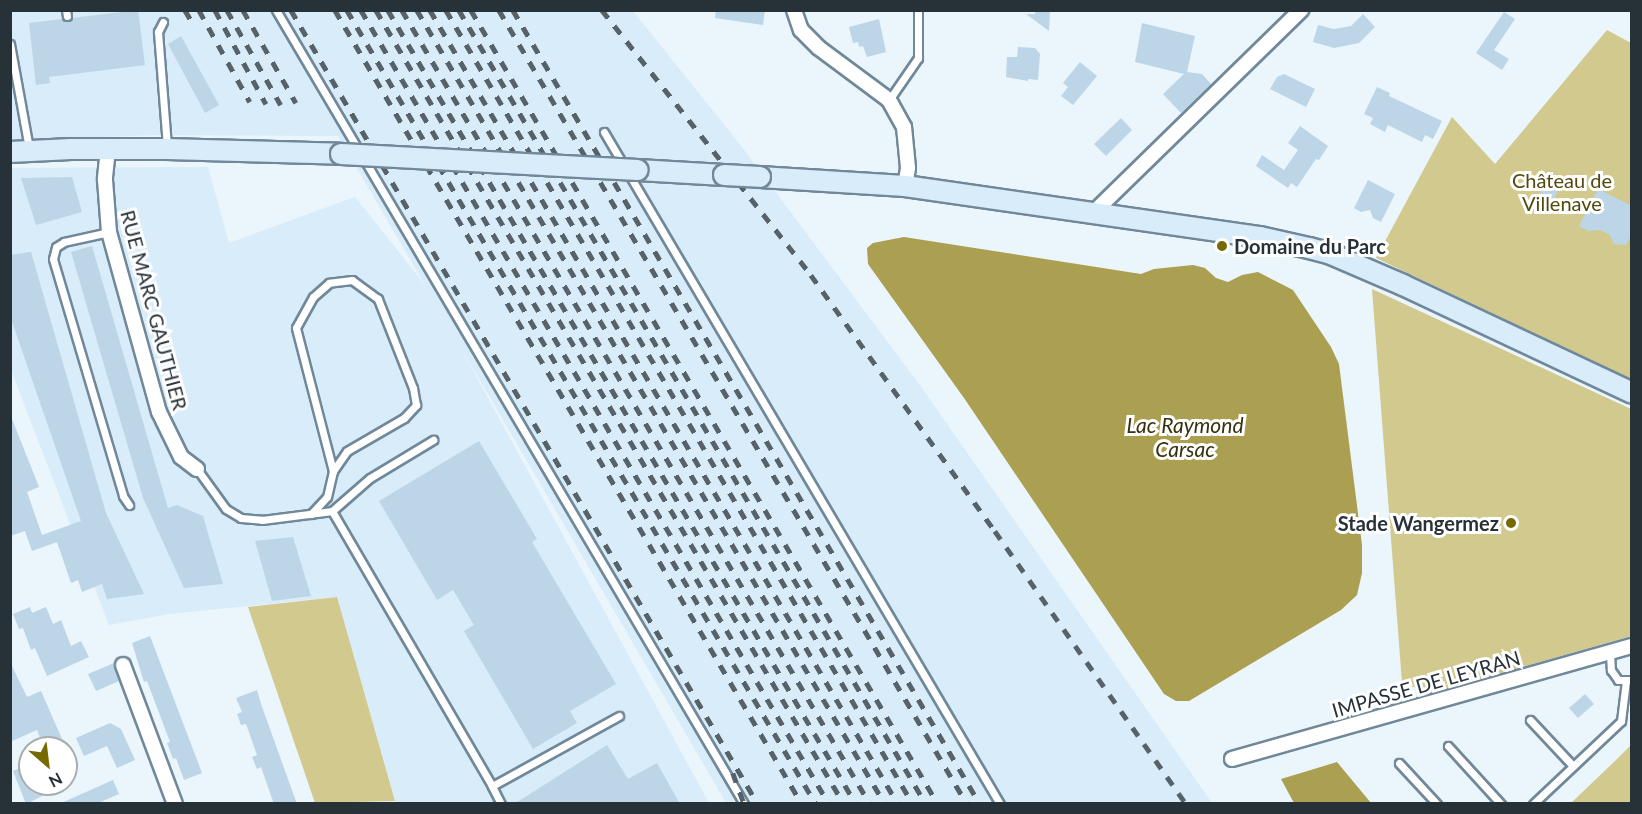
<!DOCTYPE html>
<meta charset="utf-8">
<style>
body{margin:0}
#map{position:relative;width:1642px;height:814px;overflow:hidden;background:#eaf5fc;font-family:Lato,sans-serif}
div>[style]{position:absolute}
[style*='--x']{left:calc(var(--x)*1px);top:calc(var(--y)*1px);width:calc(var(--w)*1px);rotate:calc(var(--a)*1deg)}
.built>*{inset:0;background:#d8ecfa}
.green>*{inset:0;background:#d1c98d}
.water>*{inset:0;background:#ab9f51}
.building>*{inset:0;background:#bcd6e8}
.roads{filter:drop-shadow(2px 0 #708899) drop-shadow(-2px 0 #708899) drop-shadow(0 2px #708899) drop-shadow(0 -2px #708899)}
.lane>*{height:7px;margin:-3.5px;padding:0 3.5px;transform-origin:3.5px;border-radius:3.5px;background:#fff}
.street>*{height:14px;margin:-7px;padding:0 7px;transform-origin:7px;border-radius:7px;background:#fff}
.secondary>*{height:20px;margin:-10px;padding:0 10px;transform-origin:10px;border-radius:10px;background:#d8ecfa}
.rail>*{height:4.5px;margin-top:-2.25px;transform-origin:0;background:repeating-linear-gradient(90deg,#576168 0 10px,transparent 0 20px)}
.bridges{filter:drop-shadow(2px 0 #708899) drop-shadow(-2px 0 #708899) drop-shadow(0 2px #708899) drop-shadow(0 -2px #708899)}
.secondary-bridge>*{height:20px;margin:-10px;padding:0 10px;transform-origin:10px;border-radius:10px;background:#d8ecfa}
.dots>*{width:16px;height:16px;translate:-50% -50%;box-sizing:border-box;border:3px solid #fff;border-radius:50%}
span{translate:-50% -50%;white-space:nowrap;text-align:center;line-height:1.15;-webkit-text-stroke:6px #fff;paint-order:stroke}
.park-label{font-size:20px;color:#524a0c}
.poi-label{font-size:20px;color:#273138;font-weight:700}
.left{translate:0 -50%;text-align:left}
.right{translate:-100% -50%;text-align:right}
.street-label{font-size:20px;color:#273138}
.water-label{font-size:21px;color:#36310e;font-style:italic}
.frame{position:absolute;inset:0;border:12px solid #273138;pointer-events:none}
.north{position:absolute;left:18px;top:736px;width:60px;height:60px;box-sizing:border-box;background:#fff;border:2px solid #a9adaf;border-radius:50%;rotate:152deg;font-size:16px;font-weight:700;line-height:24px;text-align:center;color:#273138}
.north::after{content:'';display:block;margin:auto;width:21px;height:27px;background:#766900;clip-path:polygon(50% 0,100% 100%,50% 72%,0 100%)}
</style>
<div id="map">
<div class="built">
<i style="clip-path:polygon(11px 11px,633px 11px,742px 147px,919px 384px,1212px 803px,726px 803px,457px 341px,709px 803px,396px 803px,336px 597px,169px 614px,109px 625px,11px 370px,11px 168px,208px 167px,229px 243px,355px 197px,425px 285px,338px 136px,155px 135px,11px 141px)"></i>
</div>
<div class="green">
<i style="clip-path:polygon(1607px 30px,1631px 43px,1631px 379px,1376px 258px,1452px 117px,1495px 164px)"></i>
<i style="clip-path:polygon(1372px 289px,1631px 409px,1631px 636px,1431px 693px,1402px 683px)"></i>
<i style="clip-path:polygon(337px 597px,395px 801px,315px 803px,248px 607px)"></i>
<i style="clip-path:polygon(1631px 745px,1631px 803px,1571px 803px,1615px 761px)"></i>
</div>
<div class="water">
<i style="clip-path:polygon(904px 237px,1141px 274px,1154px 269px,1193px 265px,1205px 268px,1216px 278px,1228px 282px,1242px 275px,1258px 272px,1293px 290px,1331px 347px,1339px 364px,1362px 545px,1362px 573px,1357px 595px,1341px 610px,1189px 701px,1176px 701px,1164px 694px,964px 398px,868px 264px,867px 248px,873px 243px)"></i>
<i style="clip-path:polygon(1337px 762px,1371px 803px,1294px 803px,1281px 779px)"></i>
</div>
<div class="building">
<i style="clip-path:polygon(138px 10px,145px 65px,49px 77px,50px 83px,36px 85px,29px 23px,62px 19px,67px 22px,72px 18px)"></i>
<i style="clip-path:polygon(716px 10px,765px 10px,763px 25px,715px 18px)"></i>
<i style="clip-path:polygon(1035px 10px,1050px 12px,1049px 31px,1026px 14px,1035px 14px)"></i>
<i style="clip-path:polygon(1504px 12px,1515px 19px,1494px 50px,1509px 59px,1502px 70px,1476px 53px)"></i>
<i style="clip-path:polygon(1363px 14px,1375px 27px,1359px 43px,1334px 48px,1313px 42px,1318px 25px,1334px 29px,1351px 26px)"></i>
<i style="clip-path:polygon(879px 19px,886px 52px,867px 57px,863px 46px,859px 47px,858px 42px,853px 43px,849px 27px)"></i>
<i style="clip-path:polygon(1142px 23px,1195px 36px,1187px 72px,1202px 74px,1211px 84px,1181px 113px,1163px 94px,1184px 74px,1135px 62px)"></i>
<i style="clip-path:polygon(181px 36px,219px 105px,205px 113px,168px 44px)"></i>
<i style="clip-path:polygon(1018px 47px,1035px 48px,1040px 54px,1038px 80px,1028px 79px,1028px 81px,1006px 77px,1007px 57px,1017px 57px)"></i>
<i style="clip-path:polygon(1080px 62px,1097px 76px,1073px 105px,1061px 96px,1068px 87px,1063px 83px)"></i>
<i style="clip-path:polygon(1284px 74px,1315px 89px,1306px 107px,1270px 89px,1277px 77px)"></i>
<i style="clip-path:polygon(1377px 87px,1390px 93px,1389px 96px,1442px 121px,1433px 139px,1425px 135px,1422px 142px,1388px 125px,1385px 132px,1370px 124px,1373px 118px,1364px 114px)"></i>
<i style="clip-path:polygon(1121px 118px,1132px 130px,1106px 156px,1094px 144px)"></i>
<i style="clip-path:polygon(1300px 126px,1328px 146px,1319px 160px,1316px 159px,1297px 187px,1291px 183px,1288px 188px,1256px 166px,1262px 155px,1284px 170px,1298px 150px,1288px 143px)"></i>
<i style="clip-path:polygon(72px 177px,82px 212px,36px 225px,21px 178px)"></i>
<i style="clip-path:polygon(1547px 178px,1561px 185px,1550px 207px,1536px 200px)"></i>
<i style="clip-path:polygon(1368px 180px,1395px 194px,1381px 222px,1373px 218px,1370px 210px,1361px 212px,1354px 208px)"></i>
<i style="clip-path:polygon(1598px 189px,1632px 206px,1632px 233px,1626px 245px,1614px 244px,1610px 235px,1600px 230px,1588px 231px,1579px 226px)"></i>
<i style="clip-path:polygon(92px 246px,168px 508px,177px 505px,203px 516px,223px 584px,184px 588px,143px 498px,71px 252px)"></i>
<i style="clip-path:polygon(31px 252px,106px 513px,144px 594px,107px 599px,102px 584px,82px 592px,78px 580px,71px 583px,57px 542px,32px 551px,25px 531px,10px 536px,10px 414px,39px 487px,27px 492px,42px 535px,81px 521px,10px 316px,10px 255px)"></i>
<i style="clip-path:polygon(479px 441px,537px 539px,532px 542px,616px 684px,570px 711px,577px 723px,533px 749px,464px 631px,474px 625px,453px 590px,437px 600px,379px 501px)"></i>
<i style="clip-path:polygon(293px 537px,311px 596px,272px 601px,255px 541px)"></i>
<i style="clip-path:polygon(30px 607px,32px 613px,46px 607px,53px 624px,61px 620px,71px 646px,81px 641px,89px 657px,47px 676px,35px 648px,31px 650px,23px 628px,19px 629px,13px 614px)"></i>
<i style="clip-path:polygon(150px 636px,202px 773px,184px 780px,176px 758px,173px 759px,167px 743px,170px 742px,147px 681px,144px 682px,132px 643px)"></i>
<i style="clip-path:polygon(10px 662px,27px 697px,41px 691px,66px 748px,44px 748px,37px 730px,10px 742px)"></i>
<i style="clip-path:polygon(114px 663px,119px 681px,96px 691px,88px 674px)"></i>
<i style="clip-path:polygon(257px 690px,261px 704px,297px 804px,274px 804px,261px 767px,257px 769px,252px 757px,257px 755px,246px 724px,241px 725px,237px 714px,242px 712px,236px 698px)"></i>
<i style="clip-path:polygon(1585px 694px,1594px 704px,1578px 718px,1569px 708px)"></i>
<i style="clip-path:polygon(110px 723px,121px 729px,135px 760px,117px 768px,107px 746px,84px 756px,76px 738px)"></i>
<i style="clip-path:polygon(607px 745px,628px 779px,657px 763px,680px 804px,514px 804px)"></i>
<i style="clip-path:polygon(30px 764px,30px 784px,67px 784px,26px 804px,13px 771px)"></i>
<i style="clip-path:polygon(113px 780px,119px 794px,96px 804px,59px 804px)"></i>
</div>
<div class="roads">
<div class="lane">
<i style="--x:66;--y:10;--w:6;--a:81"></i>
<i style="--x:276;--y:10;--w:922;--a:59.48"></i>
<i style="--x:163;--y:22;--w:11;--a:117"></i>
<i style="--x:158;--y:32;--w:114;--a:85.5"></i>
<i style="--x:10;--y:44;--w:107;--a:79.7"></i>
<i style="--x:889;--y:100;--w:51;--a:-55.4"></i>
<i style="--x:918;--y:58;--w:48;--a:-90"></i>
<i style="--x:604;--y:132;--w:780;--a:59.49"></i>
<i style="--x:109;--y:232;--w:46;--a:167.5"></i>
<i style="--x:64;--y:242;--w:9;--a:148"></i>
<i style="--x:56;--y:247;--w:12;--a:104"></i>
<i style="--x:53;--y:259;--w:247;--a:73.5"></i>
<i style="--x:123;--y:496;--w:11;--a:56"></i>
<i style="--x:197;--y:469;--w:49;--a:54.1"></i>
<i style="--x:226;--y:509;--w:17;--a:31"></i>
<i style="--x:241;--y:518;--w:21;--a:5"></i>
<i style="--x:262;--y:520;--w:71;--a:-7.3"></i>
<i style="--x:332;--y:511;--w:50;--a:-41"></i>
<i style="--x:370;--y:478;--w:74;--a:-31.1"></i>
<i style="--x:332;--y:511;--w:318;--a:59.8"></i>
<i style="--x:311;--y:514;--w:23;--a:-47"></i>
<i style="--x:327;--y:497;--w:27;--a:-77"></i>
<i style="--x:333;--y:471;--w:24;--a:-55"></i>
<i style="--x:347;--y:451;--w:66;--a:-30.1"></i>
<i style="--x:404;--y:418;--w:18;--a:-47"></i>
<i style="--x:416;--y:405;--w:17;--a:-100"></i>
<i style="--x:413;--y:388;--w:96;--a:-111.5"></i>
<i style="--x:378;--y:299;--w:32;--a:-144"></i>
<i style="--x:352;--y:280;--w:23;--a:173"></i>
<i style="--x:329;--y:283;--w:21;--a:139"></i>
<i style="--x:313;--y:297;--w:35;--a:119"></i>
<i style="--x:296;--y:328;--w:148;--a:75.5"></i>
<i style="--x:1610;--y:653;--w:17;--a:87"></i>
<i style="--x:1611;--y:670;--w:12;--a:55"></i>
<i style="--x:1618;--y:680;--w:14;--a:0"></i>
<i style="--x:1530;--y:720;--w:63;--a:46.9"></i>
<i style="--x:1448;--y:746;--w:79;--a:47.6"></i>
<i style="--x:1399;--y:763;--w:56;--a:47.2"></i>
<i style="--x:501;--y:804;--w:20;--a:-117"></i>
<i style="--x:492;--y:786;--w:145;--a:-28.9"></i>
<i style="--x:1533;--y:804;--w:121;--a:-43.3"></i>
<i style="--x:1621;--y:721;--w:41;--a:-83"></i>
</div>
<div class="street">
<i style="--x:794;--y:10;--w:21;--a:71"></i>
<i style="--x:801;--y:30;--w:25;--a:45"></i>
<i style="--x:819;--y:48;--w:87;--a:36.6"></i>
<i style="--x:889;--y:100;--w:31;--a:61"></i>
<i style="--x:904;--y:127;--w:41;--a:84.4"></i>
<i style="--x:908;--y:168;--w:18;--a:99"></i>
<i style="--x:108;--y:149;--w:31;--a:96"></i>
<i style="--x:105;--y:180;--w:52;--a:85.6"></i>
<i style="--x:109;--y:232;--w:187;--a:74.5"></i>
<i style="--x:159;--y:412;--w:50;--a:63.9"></i>
<i style="--x:181;--y:457;--w:20;--a:37"></i>
<i style="--x:1093;--y:213;--w:291;--a:-44.3"></i>
<i style="--x:123;--y:665;--w:148;--a:69.5"></i>
<i style="--x:1232;--y:759;--w:416;--a:-15.8"></i>
</div>
<div class="secondary">
<i style="--x:10;--y:152;--w:61;--a:-2.8"></i>
<i style="--x:71;--y:149;--w:96;--a:0"></i>
<i style="--x:167;--y:149;--w:174;--a:1.6"></i>
<i style="--x:638;--y:170;--w:86;--a:3.3"></i>
<i style="--x:760;--y:177;--w:145;--a:3.6"></i>
<i style="--x:905;--y:186;--w:359;--a:8.2"></i>
<i style="--x:1260;--y:237;--w:50;--a:12.7"></i>
<i style="--x:1309;--y:248;--w:23;--a:15"></i>
<i style="--x:1331;--y:254;--w:78;--a:23.3"></i>
<i style="--x:1403;--y:285;--w:253;--a:25.2"></i>
</div>
</div>
<div class="rail">
<i style="--x:185;--y:10;--w:17;--a:59"></i>
<i style="--x:199;--y:10;--w:105;--a:61"></i>
<i style="--x:215;--y:10;--w:107;--a:61.5"></i>
<i style="--x:227;--y:10;--w:109;--a:60.4"></i>
<i style="--x:243;--y:10;--w:107;--a:60.3"></i>
<i style="--x:291;--y:10;--w:921;--a:59.54"></i>
<i style="--x:335;--y:10;--w:921;--a:59.54"></i>
<i style="--x:347;--y:10;--w:922;--a:59.43"></i>
<i style="--x:361;--y:10;--w:922;--a:59.48"></i>
<i style="--x:376;--y:10;--w:922;--a:59.48"></i>
<i style="--x:388;--y:10;--w:922;--a:59.48"></i>
<i style="--x:402;--y:10;--w:922;--a:59.48"></i>
<i style="--x:417;--y:10;--w:922;--a:59.48"></i>
<i style="--x:430;--y:10;--w:922;--a:59.48"></i>
<i style="--x:446;--y:10;--w:921;--a:59.54"></i>
<i style="--x:459;--y:10;--w:921;--a:59.54"></i>
<i style="--x:471;--y:10;--w:921;--a:59.54"></i>
<i style="--x:499;--y:10;--w:922;--a:59.48"></i>
<i style="--x:513;--y:10;--w:921;--a:59.54"></i>
<i style="--x:602;--y:10;--w:337;--a:51.7"></i>
<i style="--x:811;--y:275;--w:315;--a:54.3"></i>
<i style="--x:995;--y:531;--w:333;--a:55"></i>
<i style="--x:733;--y:773;--w:33;--a:70"></i>
</div>
<div class="bridges">
<div class="secondary-bridge">
<i style="--x:341;--y:154;--w:297;--a:3.1"></i>
<i style="--x:724;--y:175;--w:36;--a:3"></i>
</div>
</div>
<div class="dots">
<i style="left:1222px;top:246px;background:#766900"></i>
<i style="left:1511px;top:523px;background:#766900"></i>
</div>
<div class="park-label">
<span style="left:1562px;top:192px">Château de<br>Villenave</span>
</div>
<div class="poi-label">
<span class="left" style="left:1234px;top:246px">Domaine du Parc</span>
<span class="right" style="left:1499px;top:523px">Stade Wangermez</span>
</div>
<div class="street-label">
<span style="left:154px;top:310px;rotate:75deg">RUE MARC GAUTHIER</span>
<span style="left:1426px;top:684px;rotate:-16deg">IMPASSE DE LEYRAN</span>
</div>
<div class="water-label">
<span style="left:1185px;top:437px">Lac Raymond<br>Carsac</span>
</div>
<div class="frame"></div>
<div class="north">N</div>
</div>
